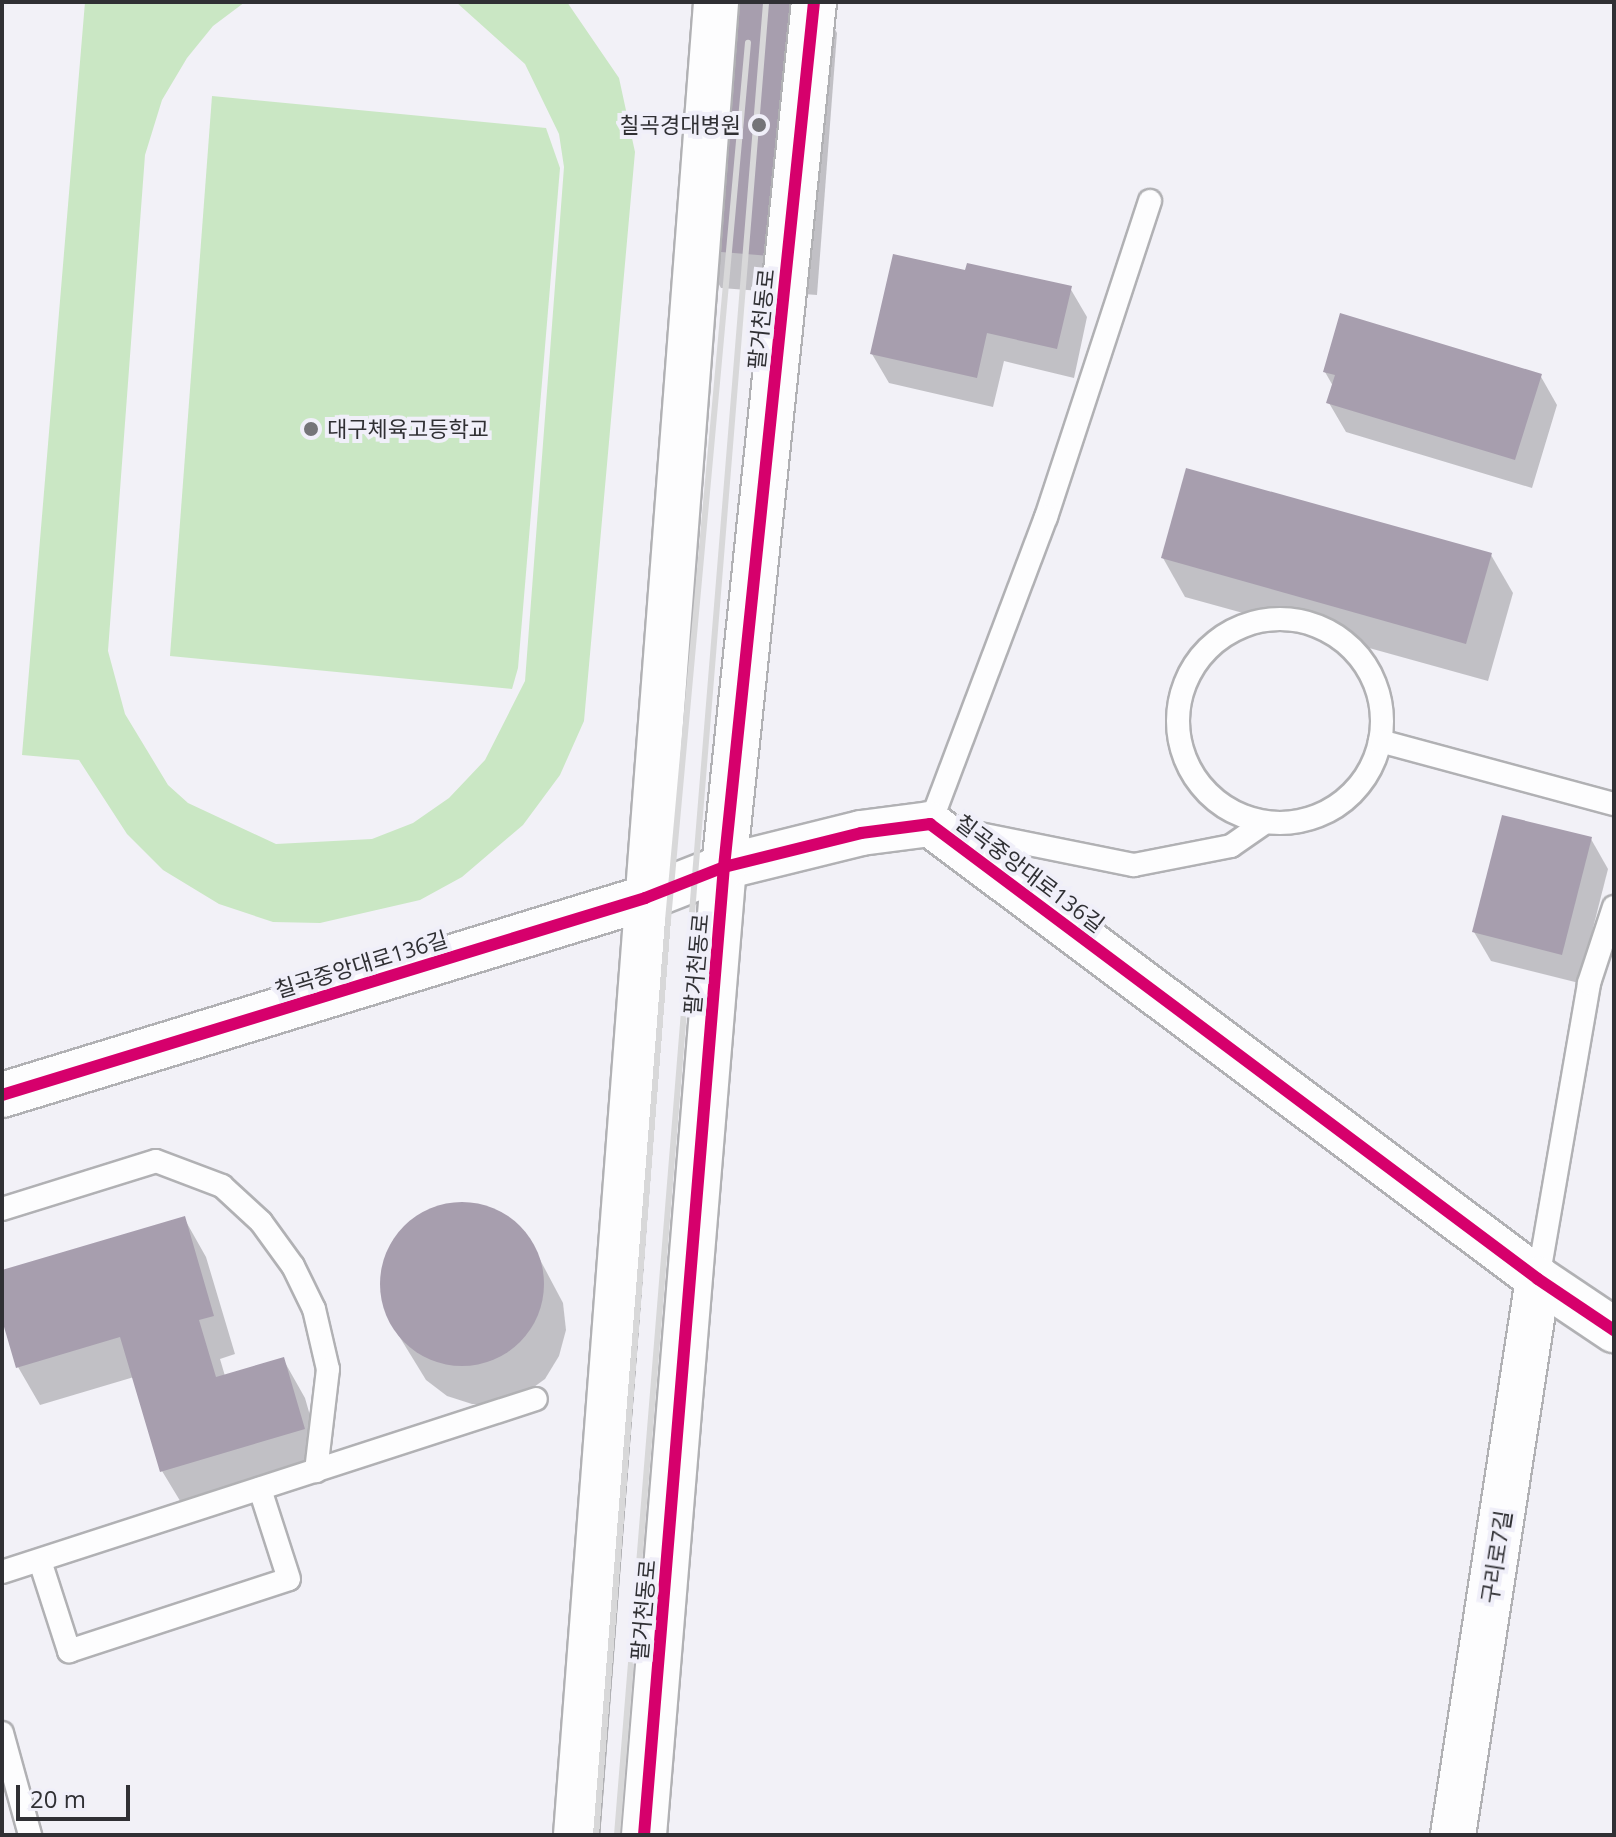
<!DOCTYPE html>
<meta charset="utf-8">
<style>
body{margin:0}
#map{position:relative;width:1616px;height:1837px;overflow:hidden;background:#f2f1f7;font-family:"Open Sans","Noto Sans KR",sans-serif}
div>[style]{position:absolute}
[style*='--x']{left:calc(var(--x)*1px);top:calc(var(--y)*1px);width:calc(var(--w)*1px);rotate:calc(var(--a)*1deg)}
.green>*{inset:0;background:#cae7c4}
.shadow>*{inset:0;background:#0003}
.building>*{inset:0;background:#a79eae}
.round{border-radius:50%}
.roads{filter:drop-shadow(2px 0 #b1b1b4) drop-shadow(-2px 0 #b1b1b4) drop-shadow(0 2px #b1b1b4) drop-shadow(0 -2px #b1b1b4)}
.service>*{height:22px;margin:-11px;padding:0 11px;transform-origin:11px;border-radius:11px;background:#fdfdfe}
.service>.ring{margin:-11px;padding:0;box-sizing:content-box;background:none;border:22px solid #fdfdfe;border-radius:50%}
.minor>*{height:44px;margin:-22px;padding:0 22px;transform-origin:22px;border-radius:22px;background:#fdfdfe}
.tertiary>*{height:44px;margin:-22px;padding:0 22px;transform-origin:22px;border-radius:22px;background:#fdfdfe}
.rail>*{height:6px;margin:-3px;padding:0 3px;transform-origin:3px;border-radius:3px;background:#d8d8d9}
.cycleway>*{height:12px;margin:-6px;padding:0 6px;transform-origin:6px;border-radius:6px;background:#d6006c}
.dots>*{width:22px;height:22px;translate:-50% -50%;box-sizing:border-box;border:4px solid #f0eff9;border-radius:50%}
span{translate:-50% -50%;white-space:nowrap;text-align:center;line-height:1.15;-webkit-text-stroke:8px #f0eff9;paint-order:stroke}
.poi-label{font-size:22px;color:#303034}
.right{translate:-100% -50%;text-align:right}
.left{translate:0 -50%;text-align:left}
.street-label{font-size:22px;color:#303034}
.frame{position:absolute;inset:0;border:4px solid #303034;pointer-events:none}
.scale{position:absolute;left:16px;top:1785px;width:114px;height:36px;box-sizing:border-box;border:4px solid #303034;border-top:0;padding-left:10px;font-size:24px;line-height:28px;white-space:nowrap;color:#303034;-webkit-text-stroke:6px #f0eff9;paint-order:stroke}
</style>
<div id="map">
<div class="green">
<i style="clip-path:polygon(85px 2px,245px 2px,213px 26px,187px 58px,162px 100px,145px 155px,108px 651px,125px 714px,168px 785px,188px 803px,276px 844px,372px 839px,413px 823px,449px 798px,485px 760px,525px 681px,564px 167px,559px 134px,525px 64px,456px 2px,567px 2px,619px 78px,635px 152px,584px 721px,560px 775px,523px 825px,462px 877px,420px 900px,320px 923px,273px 922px,219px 904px,163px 870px,127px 834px,79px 760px,22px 755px)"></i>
<i style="clip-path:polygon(212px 96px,546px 128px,560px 168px,518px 668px,512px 689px,170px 656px)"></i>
</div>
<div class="shadow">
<i style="clip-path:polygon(820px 2px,837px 33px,817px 295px,721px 288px,699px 249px)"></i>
<i style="clip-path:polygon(967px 273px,1070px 288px,1087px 317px,1074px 378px,1004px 361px,993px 407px,889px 383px,872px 354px)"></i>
<i style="clip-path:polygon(1325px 372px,1540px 375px,1557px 405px,1532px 488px,1346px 432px,1329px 403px,1333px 386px)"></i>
<i style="clip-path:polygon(1491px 555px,1513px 593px,1488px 681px,1185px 597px,1163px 558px)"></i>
<i style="clip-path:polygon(1591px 839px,1608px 869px,1579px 983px,1491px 961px,1474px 932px)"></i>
<i style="clip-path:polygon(459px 1203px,486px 1207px,510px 1219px,529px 1239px,563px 1303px,566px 1330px,559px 1356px,545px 1379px,523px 1395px,498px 1404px,472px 1404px,447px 1396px,426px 1380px,388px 1318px,381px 1293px,383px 1267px,392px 1242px,409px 1222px,433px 1208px)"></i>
<i style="clip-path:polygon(184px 1218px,206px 1257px,235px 1354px,220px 1359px,225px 1376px,283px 1359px,305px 1398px,325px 1468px,185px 1509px,162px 1471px,134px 1377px,40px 1405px,18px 1367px,2px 1313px,2px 1272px)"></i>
</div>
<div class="building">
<i style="clip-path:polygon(716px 2px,816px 2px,795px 258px,697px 250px)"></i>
<i style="clip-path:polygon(893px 254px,965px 270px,967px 263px,1072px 286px,1057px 349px,987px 333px,977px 378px,870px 354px)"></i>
<i style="clip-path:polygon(1340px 313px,1542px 374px,1515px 460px,1326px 403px,1335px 375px,1323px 372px)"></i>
<i style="clip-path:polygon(1186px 468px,1492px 553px,1466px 644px,1161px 558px)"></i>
<i style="clip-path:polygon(1502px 815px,1592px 837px,1562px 955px,1472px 932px)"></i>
<i class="round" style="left:380px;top:1202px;width:164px;height:164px"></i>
<i style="clip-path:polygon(185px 1216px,214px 1316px,199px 1320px,216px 1377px,284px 1357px,305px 1429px,160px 1472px,120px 1337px,16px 1368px,2px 1320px,2px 1270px)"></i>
</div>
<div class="roads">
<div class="service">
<i style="--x:1150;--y:201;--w:333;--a:108.2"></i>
<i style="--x:1046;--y:517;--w:328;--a:110.7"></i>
<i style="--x:930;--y:824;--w:208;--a:11.4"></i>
<i style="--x:1134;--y:865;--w:99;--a:-11.1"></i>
<i style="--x:1231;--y:846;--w:40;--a:-34.9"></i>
<i class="ring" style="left:1178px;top:619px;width:182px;height:182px"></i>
<i style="--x:1380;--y:741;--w:242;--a:15.1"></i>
<i style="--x:2;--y:1209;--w:161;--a:-17.3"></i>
<i style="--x:156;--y:1161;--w:71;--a:20.7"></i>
<i style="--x:222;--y:1186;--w:53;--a:42.7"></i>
<i style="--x:261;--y:1222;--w:54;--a:54"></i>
<i style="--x:293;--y:1266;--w:48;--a:64"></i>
<i style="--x:314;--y:1309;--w:62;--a:76.9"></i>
<i style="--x:328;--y:1369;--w:103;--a:96.7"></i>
<i style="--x:1538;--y:1279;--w:300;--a:-80.2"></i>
<i style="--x:1589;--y:983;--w:80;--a:-71.8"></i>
<i style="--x:40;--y:1561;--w:95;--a:72.1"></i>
<i style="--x:69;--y:1651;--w:231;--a:-18.1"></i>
<i style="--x:289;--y:1579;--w:95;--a:-107.9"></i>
<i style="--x:2;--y:1572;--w:561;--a:-17.95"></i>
<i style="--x:2;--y:1733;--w:106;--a:74.6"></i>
</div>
<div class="minor">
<i style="--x:2;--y:1095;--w:673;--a:-17.03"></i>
<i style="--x:645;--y:898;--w:85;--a:-21.4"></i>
<i style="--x:724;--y:867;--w:141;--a:-13.9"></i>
<i style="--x:861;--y:833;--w:70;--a:-7.4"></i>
<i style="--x:930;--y:824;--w:759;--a:36.81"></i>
<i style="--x:1538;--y:1279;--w:92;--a:33.9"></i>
<i style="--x:1453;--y:1835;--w:562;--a:-81.31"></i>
</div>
<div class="tertiary">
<i style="--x:576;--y:1835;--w:1838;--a:-85.63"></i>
<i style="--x:644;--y:1835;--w:971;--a:-85.28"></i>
<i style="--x:724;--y:867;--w:870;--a:-84.06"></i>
</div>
</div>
<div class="rail">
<i style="--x:596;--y:1835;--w:918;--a:-85.5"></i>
<i style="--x:668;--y:920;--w:881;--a:-84.79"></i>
<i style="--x:617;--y:1835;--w:1839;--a:-85.35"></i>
</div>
<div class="cycleway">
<i style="--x:2;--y:1095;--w:673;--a:-17.03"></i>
<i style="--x:645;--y:898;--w:85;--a:-21.4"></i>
<i style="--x:724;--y:867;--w:141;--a:-13.9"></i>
<i style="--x:861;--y:833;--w:70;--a:-7.4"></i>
<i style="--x:930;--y:824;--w:759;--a:36.81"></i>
<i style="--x:1538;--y:1279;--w:92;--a:33.9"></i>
<i style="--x:644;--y:1835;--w:971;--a:-85.28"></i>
<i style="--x:724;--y:867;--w:870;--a:-84.06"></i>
</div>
<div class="dots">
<i style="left:759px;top:125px;background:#747478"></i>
<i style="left:311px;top:429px;background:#747478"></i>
</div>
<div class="poi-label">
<span class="right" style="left:741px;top:125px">칠곡경대병원</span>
<span class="left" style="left:327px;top:429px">대구체육고등학교</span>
</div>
<div class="street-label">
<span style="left:761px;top:319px;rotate:-84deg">팔거천동로</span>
<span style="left:1030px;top:873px;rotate:37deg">칠곡중앙대로136길</span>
<span style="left:361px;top:964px;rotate:-17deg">칠곡중앙대로136길</span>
<span style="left:696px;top:964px;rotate:-85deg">팔거천동로</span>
<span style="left:1496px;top:1557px;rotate:-81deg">구리로7길</span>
<span style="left:643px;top:1610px;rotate:-85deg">팔거천동로</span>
</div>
<div class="frame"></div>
<div class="scale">20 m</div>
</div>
